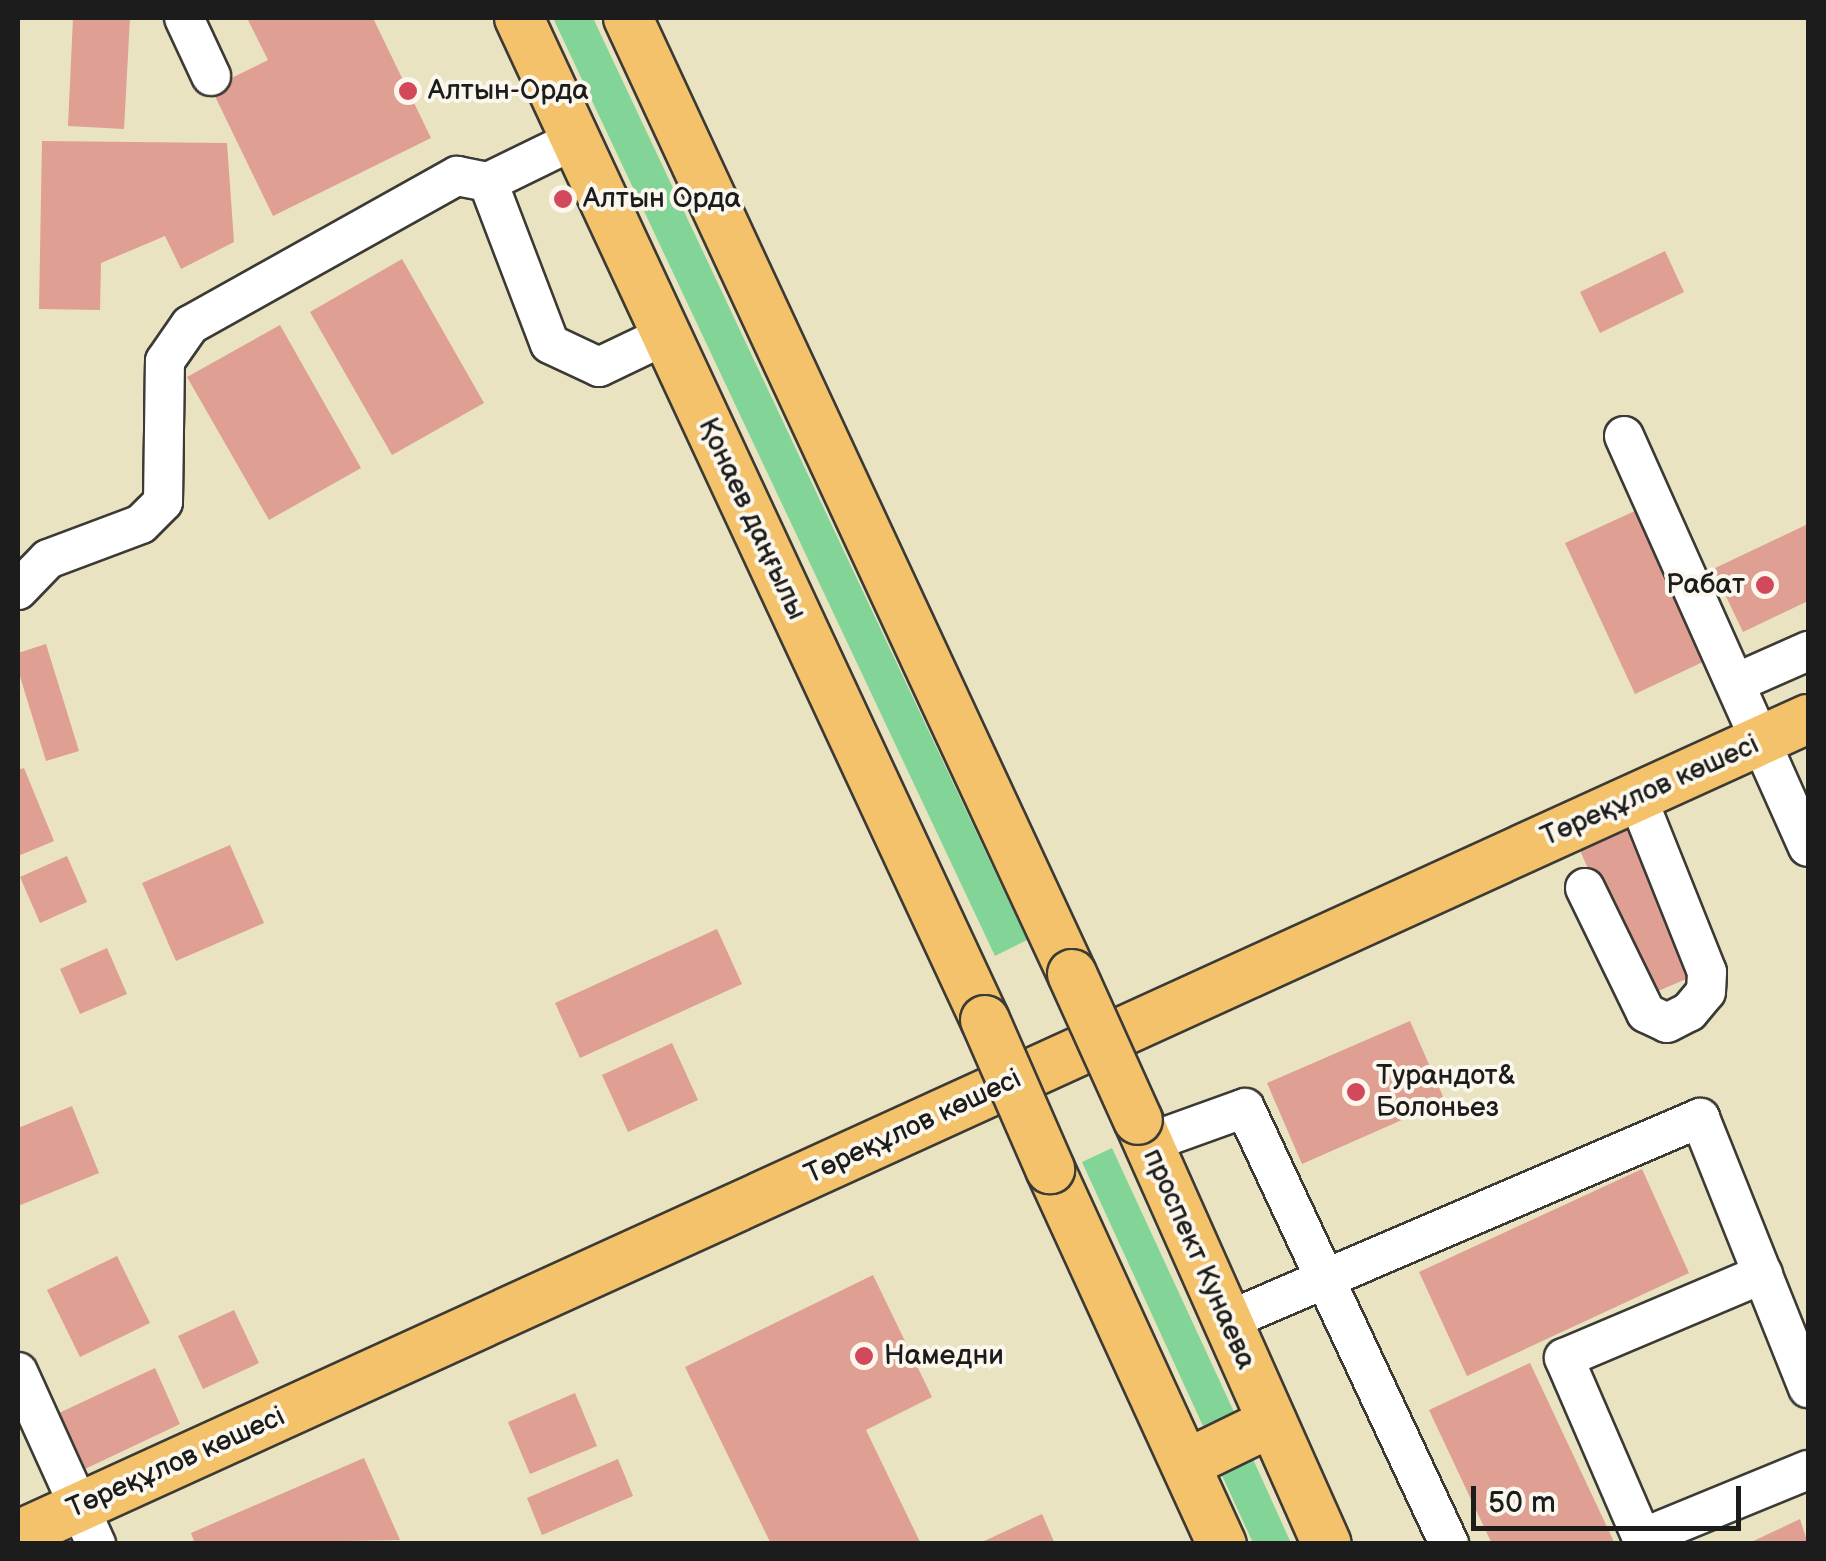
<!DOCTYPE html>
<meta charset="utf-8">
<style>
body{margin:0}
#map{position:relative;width:1826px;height:1561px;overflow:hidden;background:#e9e3c1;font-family:"Balsamiq Sans",sans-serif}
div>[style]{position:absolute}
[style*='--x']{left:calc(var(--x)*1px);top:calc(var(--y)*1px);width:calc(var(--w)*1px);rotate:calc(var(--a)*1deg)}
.green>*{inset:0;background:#82d596}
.building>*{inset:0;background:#df9f93}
.roads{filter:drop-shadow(2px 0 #3b3a35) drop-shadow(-2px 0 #3b3a35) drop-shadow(0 2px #3b3a35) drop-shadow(0 -2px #3b3a35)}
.minor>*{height:38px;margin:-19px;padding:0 19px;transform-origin:19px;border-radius:19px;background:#fff}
.major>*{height:48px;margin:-24px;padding:0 24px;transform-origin:24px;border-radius:24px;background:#f4c26a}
.bridges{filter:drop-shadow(2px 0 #3b3a35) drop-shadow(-2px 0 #3b3a35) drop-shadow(0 2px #3b3a35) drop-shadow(0 -2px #3b3a35)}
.major-bridge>*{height:48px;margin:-24px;padding:0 24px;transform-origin:24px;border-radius:24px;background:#f4c26a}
.dots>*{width:28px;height:28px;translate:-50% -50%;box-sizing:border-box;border:5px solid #fbf7ec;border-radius:50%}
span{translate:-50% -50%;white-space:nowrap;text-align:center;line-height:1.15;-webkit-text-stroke:8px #fbf7ec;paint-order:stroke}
.poi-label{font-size:28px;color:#1c1c1c}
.left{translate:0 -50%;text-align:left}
.right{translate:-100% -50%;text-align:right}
.street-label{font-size:28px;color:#1c1c1c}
.frame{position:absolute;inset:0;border:20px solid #1c1c1c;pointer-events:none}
.scale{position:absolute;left:1471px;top:1486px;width:270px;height:45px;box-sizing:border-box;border:5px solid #1c1c1c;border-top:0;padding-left:12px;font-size:30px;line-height:35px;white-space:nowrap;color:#1c1c1c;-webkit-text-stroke:8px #fbf7ec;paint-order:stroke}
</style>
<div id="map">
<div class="green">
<i style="clip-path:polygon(553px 18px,593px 18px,1027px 940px,995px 956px)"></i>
<i style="clip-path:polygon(1112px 1148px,1234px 1412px,1203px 1426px,1082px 1162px)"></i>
<i style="clip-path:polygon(1252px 1457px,1291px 1543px,1253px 1543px,1220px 1471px)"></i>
</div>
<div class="building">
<i style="clip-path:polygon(73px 18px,130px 18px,124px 129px,68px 126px)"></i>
<i style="clip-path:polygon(247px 18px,373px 18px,431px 138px,273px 216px,211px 88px,268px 60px)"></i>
<i style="clip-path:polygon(42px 141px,227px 143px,234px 242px,181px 269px,165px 236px,101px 263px,100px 310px,39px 309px)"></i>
<i style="clip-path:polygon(1665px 251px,1684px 292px,1600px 333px,1580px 292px)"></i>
<i style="clip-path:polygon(402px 259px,484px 403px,392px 455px,310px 312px)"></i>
<i style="clip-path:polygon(280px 325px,361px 468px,269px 520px,187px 377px)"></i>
<i style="clip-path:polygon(1637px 510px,1707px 660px,1635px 694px,1565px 543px)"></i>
<i style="clip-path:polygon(1808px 524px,1808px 601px,1743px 632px,1713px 569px)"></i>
<i style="clip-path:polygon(46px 644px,79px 751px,46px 761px,18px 670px,18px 653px)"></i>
<i style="clip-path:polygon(24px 768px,54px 841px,18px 856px,18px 770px)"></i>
<i style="clip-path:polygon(1633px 825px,1698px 974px,1644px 997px,1579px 848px)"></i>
<i style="clip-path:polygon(230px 845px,264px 923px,176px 961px,142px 883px)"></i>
<i style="clip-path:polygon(67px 856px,87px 902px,40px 923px,20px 877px)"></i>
<i style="clip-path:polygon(717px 929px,742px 984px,580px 1058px,555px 1003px)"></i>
<i style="clip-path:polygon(107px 948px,127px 994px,80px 1014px,60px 969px)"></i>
<i style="clip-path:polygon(1410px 1021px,1445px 1101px,1302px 1164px,1267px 1083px)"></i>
<i style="clip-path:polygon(672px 1043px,698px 1100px,628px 1132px,602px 1075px)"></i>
<i style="clip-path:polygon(72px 1106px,99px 1173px,18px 1206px,18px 1128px)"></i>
<i style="clip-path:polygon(1642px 1169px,1689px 1273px,1467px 1376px,1419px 1272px)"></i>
<i style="clip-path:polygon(117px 1256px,150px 1323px,80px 1357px,47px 1290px)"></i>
<i style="clip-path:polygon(873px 1275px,932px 1397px,866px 1430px,921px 1544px,771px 1544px,685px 1367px)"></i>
<i style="clip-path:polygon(234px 1310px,259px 1363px,203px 1389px,178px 1336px)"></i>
<i style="clip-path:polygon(1530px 1363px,1615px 1544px,1492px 1544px,1429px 1410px)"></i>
<i style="clip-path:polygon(155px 1368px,180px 1424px,85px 1469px,59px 1413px)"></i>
<i style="clip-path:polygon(575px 1393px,597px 1446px,530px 1474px,508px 1422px)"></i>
<i style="clip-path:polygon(364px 1458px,400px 1540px,195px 1544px,191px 1533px)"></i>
<i style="clip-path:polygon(618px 1459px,633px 1496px,542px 1535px,527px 1498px)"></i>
<i style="clip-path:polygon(1042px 1514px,1055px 1544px,978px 1544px)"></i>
<i style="clip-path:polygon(1800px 1519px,1808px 1544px,1747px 1544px)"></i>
</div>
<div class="roads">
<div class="minor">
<i style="--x:184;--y:18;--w:64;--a:65"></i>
<i style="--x:488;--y:182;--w:98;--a:-26"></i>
<i style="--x:1624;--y:436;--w:450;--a:65.9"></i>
<i style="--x:18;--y:590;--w:43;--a:-45.9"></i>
<i style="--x:48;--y:559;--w:99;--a:-20.6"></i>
<i style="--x:141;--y:524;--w:31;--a:-45"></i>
<i style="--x:163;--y:502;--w:141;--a:-89.2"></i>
<i style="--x:165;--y:361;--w:44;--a:-55.2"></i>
<i style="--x:190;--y:325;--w:306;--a:-29.2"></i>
<i style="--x:457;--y:176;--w:32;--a:11"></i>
<i style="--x:488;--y:182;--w:173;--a:69.1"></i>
<i style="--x:550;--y:344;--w:54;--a:25.1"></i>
<i style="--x:599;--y:367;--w:74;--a:-25.5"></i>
<i style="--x:1738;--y:682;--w:77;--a:-23.9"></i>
<i style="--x:1585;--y:888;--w:139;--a:64"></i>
<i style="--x:1646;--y:1013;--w:23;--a:25"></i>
<i style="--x:1667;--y:1023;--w:25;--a:-27"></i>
<i style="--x:1689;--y:1012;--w:26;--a:-50"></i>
<i style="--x:1706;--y:992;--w:20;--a:-87"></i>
<i style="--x:1707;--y:972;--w:188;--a:-111.8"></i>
<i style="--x:1148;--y:1143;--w:103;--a:-19.8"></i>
<i style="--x:1245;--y:1108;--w:481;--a:64.9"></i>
<i style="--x:1763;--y:1274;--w:216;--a:157.1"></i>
<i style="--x:1564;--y:1358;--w:196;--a:66.6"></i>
<i style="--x:1642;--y:1538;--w:179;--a:-22.3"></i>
<i style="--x:1227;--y:1321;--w:515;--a:-23.23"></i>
<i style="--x:1700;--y:1118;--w:291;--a:68.2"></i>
<i style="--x:18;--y:1372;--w:189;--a:65.6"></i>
</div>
<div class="major">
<i style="--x:519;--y:18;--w:1105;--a:65.06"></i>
<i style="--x:628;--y:18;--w:1054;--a:65.09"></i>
<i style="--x:1138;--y:1120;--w:464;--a:66"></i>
<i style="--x:1050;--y:1169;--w:413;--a:65.4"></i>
<i style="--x:1186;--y:1464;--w:96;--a:-26"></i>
<i style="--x:18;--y:1535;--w:1967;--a:-24.51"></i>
</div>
</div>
<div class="bridges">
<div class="major-bridge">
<i style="--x:1072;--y:974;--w:160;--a:65.7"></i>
<i style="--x:985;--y:1020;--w:163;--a:66.4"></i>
</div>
</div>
<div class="dots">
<i style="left:408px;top:91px;background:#d1495b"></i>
<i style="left:563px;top:199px;background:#d1495b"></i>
<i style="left:1765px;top:585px;background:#d1495b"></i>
<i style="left:1356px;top:1092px;background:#d1495b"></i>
<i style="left:864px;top:1356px;background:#d1495b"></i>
</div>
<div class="poi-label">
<span class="left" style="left:428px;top:91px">Алтын-Орда</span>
<span class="left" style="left:583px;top:199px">Алтын Орда</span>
<span class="right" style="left:1745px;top:585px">Рабат</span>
<span class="left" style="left:1376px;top:1092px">Турандот&amp;<br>Болоньез</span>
<span class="left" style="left:884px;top:1356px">Намедни</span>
</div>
<div class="street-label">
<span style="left:752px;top:519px;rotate:65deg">Қонаев даңғылы</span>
<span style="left:1650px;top:791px;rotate:-24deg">Төреқұлов көшесі</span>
<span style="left:913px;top:1127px;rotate:-25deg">Төреқұлов көшесі</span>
<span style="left:1199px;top:1259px;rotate:66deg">проспект Кунаева</span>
<span style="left:176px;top:1463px;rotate:-24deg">Төреқұлов көшесі</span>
</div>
<div class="frame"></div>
<div class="scale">50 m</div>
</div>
